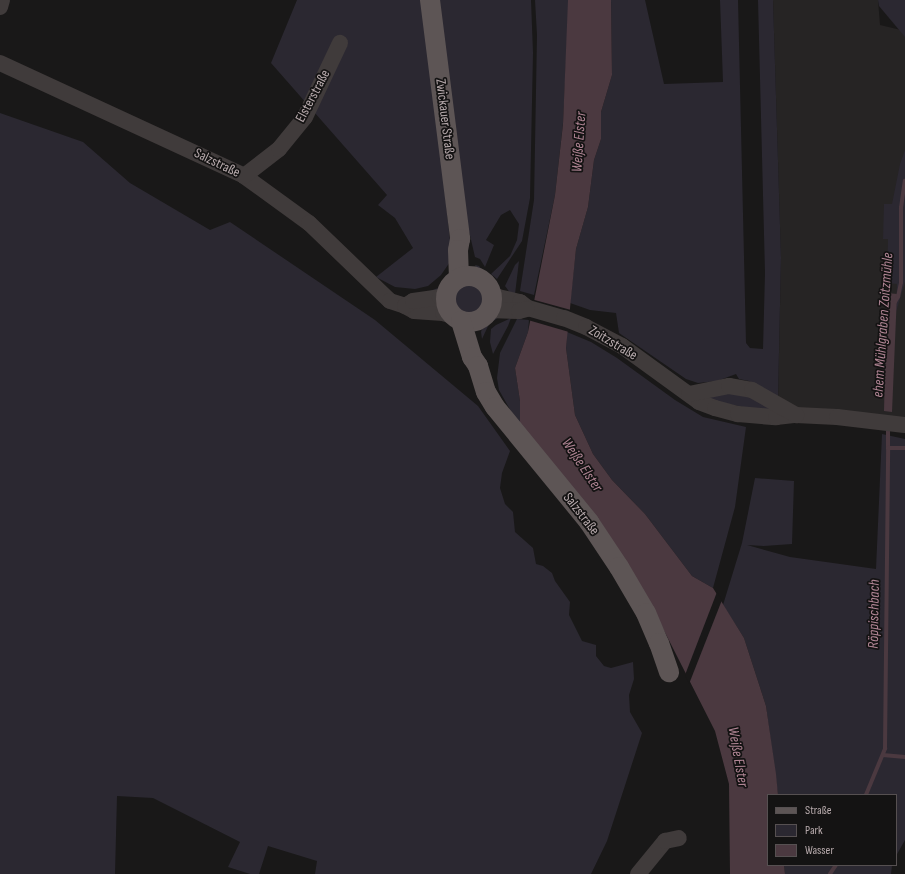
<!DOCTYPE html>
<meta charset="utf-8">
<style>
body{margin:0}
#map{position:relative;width:905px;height:874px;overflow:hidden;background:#191818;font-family:"Sofia Sans Condensed",sans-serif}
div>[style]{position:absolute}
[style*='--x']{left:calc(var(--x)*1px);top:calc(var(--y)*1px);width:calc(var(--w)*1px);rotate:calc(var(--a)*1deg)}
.built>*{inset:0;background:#262424}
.green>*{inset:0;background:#2b2831}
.round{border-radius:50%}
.water>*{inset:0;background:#4b3940}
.pier>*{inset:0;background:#191818}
.stream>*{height:3.5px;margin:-1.75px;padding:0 1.75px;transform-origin:1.75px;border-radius:1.75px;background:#4b3940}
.minor>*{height:16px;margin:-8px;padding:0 8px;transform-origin:8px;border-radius:8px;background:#403b3b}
.major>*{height:20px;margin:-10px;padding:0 10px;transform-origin:10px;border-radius:10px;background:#5d5555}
.major>.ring{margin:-10px;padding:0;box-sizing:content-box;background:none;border:20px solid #5d5555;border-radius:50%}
span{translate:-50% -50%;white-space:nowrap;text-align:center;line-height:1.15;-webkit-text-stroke:3.5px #141313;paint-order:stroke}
.street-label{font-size:14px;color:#b8abad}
.water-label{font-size:15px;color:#b08594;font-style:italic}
.legend{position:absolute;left:767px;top:794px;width:130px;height:72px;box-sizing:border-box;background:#141313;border:1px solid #565051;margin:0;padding:5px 7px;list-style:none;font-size:12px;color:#b8abad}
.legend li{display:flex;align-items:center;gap:8px;height:20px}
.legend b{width:20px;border:1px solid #565051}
</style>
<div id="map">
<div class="built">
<i style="clip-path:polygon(773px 0,878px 0,880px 25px,905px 31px,905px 420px,796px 415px,778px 402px,781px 258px)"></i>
</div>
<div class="green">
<i style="clip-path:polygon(297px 0,421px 0,439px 137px,452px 259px,441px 275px,428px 286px,415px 289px,395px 287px,376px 277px,413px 248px,395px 218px,378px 205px,387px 195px,271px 63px)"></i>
<i style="clip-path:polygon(437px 0,531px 0,533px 53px,530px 198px,522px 241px,497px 279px,491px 274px,510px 256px,517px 240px,519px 224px,510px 210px,501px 215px,486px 240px,494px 245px,485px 267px,480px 259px,475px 257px,468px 227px)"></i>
<i style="clip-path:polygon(535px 0,568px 0,568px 21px,563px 123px,555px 195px,534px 295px,520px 291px,534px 200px,537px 35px)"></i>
<i style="clip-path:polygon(611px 0,645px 0,664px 84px,723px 82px,720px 0,738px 0,746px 343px,750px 348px,763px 349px,765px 273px,758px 0,773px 0,781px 258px,778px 398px,749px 381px,739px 379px,736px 374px,717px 381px,698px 383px,686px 379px,619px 333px,616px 313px,590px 310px,570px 303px,576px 249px,588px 207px,594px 160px,601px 139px,601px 112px,612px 75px)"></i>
<i style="clip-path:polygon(878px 0,905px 0,905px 37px,879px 6px)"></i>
<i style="clip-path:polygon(0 113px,83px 142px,130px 183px,210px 230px,230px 222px,375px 320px,478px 406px,510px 451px,502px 473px,500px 488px,505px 504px,513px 512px,515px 532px,533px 548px,536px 564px,543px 566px,552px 573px,555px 581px,570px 602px,569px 615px,582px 641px,596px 645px,596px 656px,604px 666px,611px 668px,633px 662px,634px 679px,629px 695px,630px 712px,642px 733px,607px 841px,591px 874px,315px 874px,317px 861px,268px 846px,259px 874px,250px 874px,228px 867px,240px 842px,153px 798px,117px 796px,115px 874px,0 874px)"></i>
<i style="clip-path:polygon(905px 150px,905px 282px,896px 312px,897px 284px,887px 283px,888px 239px,883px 239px,884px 204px,892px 204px,900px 164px)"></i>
<i style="clip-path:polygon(519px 261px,515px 294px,511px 294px,505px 286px,515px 265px)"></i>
<i style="clip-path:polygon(475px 265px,479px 266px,498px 289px,493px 289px,478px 271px)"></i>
<i style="clip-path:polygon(451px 271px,453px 277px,443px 291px,430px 291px,438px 288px)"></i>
<i class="round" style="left:453px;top:285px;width:30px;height:30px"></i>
<i style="clip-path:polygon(495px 315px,499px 317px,489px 324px,482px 339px,481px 332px,484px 323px)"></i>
<i style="clip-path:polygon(511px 318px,508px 326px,493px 354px,490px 342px,491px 329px,496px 325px)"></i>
<i style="clip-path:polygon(517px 319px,529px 320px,528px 332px,515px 368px,520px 401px,520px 427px,499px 390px,497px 378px,500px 353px)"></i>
<i style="clip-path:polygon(567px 332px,591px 342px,617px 358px,675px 400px,703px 417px,746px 427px,735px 507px,713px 588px,692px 576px,645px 514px,612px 480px,593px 454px,575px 415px,566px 348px)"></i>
<i style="clip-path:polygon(749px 393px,779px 414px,702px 399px,724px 394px)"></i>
<i style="clip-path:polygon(882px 434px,905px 439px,905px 840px,896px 856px,896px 795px,778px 795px,766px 706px,744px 638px,723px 605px,742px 543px,755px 478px,794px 481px,792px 544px,764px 546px,747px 545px,790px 557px,876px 569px)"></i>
<i style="clip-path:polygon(784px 865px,892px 865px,891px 874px,785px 874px)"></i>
</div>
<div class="water">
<i style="clip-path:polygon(568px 0,611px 0,612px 75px,601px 112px,601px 139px,594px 160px,588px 207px,576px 249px,566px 348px,575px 415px,593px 454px,612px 480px,645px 514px,692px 576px,713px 588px,744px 638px,766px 706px,776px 774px,778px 795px,768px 795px,768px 865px,784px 865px,785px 874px,730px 874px,729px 784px,715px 731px,648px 599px,520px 427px,520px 401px,515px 368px,528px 332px,555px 195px,563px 124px)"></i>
<i style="clip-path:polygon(887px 293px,897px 294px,892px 412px,884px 411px)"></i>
</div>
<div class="pier">
<i style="clip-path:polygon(531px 299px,571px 310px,569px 332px,528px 320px)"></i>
<i style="clip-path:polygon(717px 592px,722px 600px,689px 684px,685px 675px)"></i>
</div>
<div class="stream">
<i style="--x:895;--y:302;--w:6;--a:-59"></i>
<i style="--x:898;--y:297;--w:14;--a:-78"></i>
<i style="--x:901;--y:283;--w:75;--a:-90"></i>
<i style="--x:901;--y:208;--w:27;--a:-82"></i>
<i style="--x:888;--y:448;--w:20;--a:-90"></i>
<i style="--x:883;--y:755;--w:22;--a:5"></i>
<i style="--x:866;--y:795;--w:50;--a:-67.6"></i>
<i style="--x:885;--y:749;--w:301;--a:-89.4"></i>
<i style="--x:888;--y:448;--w:17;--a:0"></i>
<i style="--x:830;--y:874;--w:11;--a:-56"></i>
</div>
<div class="minor">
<i style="--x:0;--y:7;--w:7;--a:-74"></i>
<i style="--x:0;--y:63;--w:269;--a:24.8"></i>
<i style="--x:244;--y:176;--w:80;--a:35.9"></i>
<i style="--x:309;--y:223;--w:112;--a:43.9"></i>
<i style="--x:390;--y:301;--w:16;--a:18"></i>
<i style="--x:405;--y:306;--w:10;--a:29"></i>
<i style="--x:414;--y:311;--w:29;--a:4"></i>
<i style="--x:443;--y:313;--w:10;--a:17"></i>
<i style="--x:244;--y:176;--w:44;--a:-37.6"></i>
<i style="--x:279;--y:149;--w:41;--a:-50.9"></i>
<i style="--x:305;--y:117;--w:82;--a:-64.7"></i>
<i style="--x:491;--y:293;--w:8;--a:30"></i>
<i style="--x:498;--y:297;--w:23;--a:13"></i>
<i style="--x:520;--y:302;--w:10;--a:37"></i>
<i style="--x:528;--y:308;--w:37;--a:16"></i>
<i style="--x:564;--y:318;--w:24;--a:22"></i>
<i style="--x:586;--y:327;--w:41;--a:27.8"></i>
<i style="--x:622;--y:346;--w:95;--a:36"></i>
<i style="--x:699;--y:402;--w:17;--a:21"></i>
<i style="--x:715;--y:408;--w:24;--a:15"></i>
<i style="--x:738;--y:414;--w:38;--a:5"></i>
<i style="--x:776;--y:417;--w:20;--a:-6"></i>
<i style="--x:796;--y:415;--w:41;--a:2.8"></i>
<i style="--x:837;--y:417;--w:68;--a:6.7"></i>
<i style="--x:405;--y:306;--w:9;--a:-32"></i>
<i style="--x:413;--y:301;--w:27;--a:-8"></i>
<i style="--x:440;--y:297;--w:7;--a:-27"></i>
<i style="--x:489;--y:310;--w:30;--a:2"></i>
<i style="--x:519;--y:311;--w:8;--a:-14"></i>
<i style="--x:689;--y:394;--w:41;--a:-11.3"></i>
<i style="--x:729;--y:386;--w:23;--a:10"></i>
<i style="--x:752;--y:390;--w:51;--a:29.6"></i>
<i style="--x:638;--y:874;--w:43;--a:-50.7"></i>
<i style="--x:665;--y:841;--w:14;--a:-12"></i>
</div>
<div class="major">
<i style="--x:430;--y:0;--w:241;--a:82.8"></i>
<i style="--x:460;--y:239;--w:11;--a:100"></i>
<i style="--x:458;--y:250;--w:28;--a:88"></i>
<i class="ring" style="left:446px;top:276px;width:26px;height:26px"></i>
<i style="--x:461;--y:321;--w:38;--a:73"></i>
<i style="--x:472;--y:357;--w:11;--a:56"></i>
<i style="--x:478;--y:366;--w:27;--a:73"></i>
<i style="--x:486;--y:392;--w:17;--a:59"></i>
<i style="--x:495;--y:407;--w:149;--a:50.7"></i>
<i style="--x:589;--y:522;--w:54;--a:56.3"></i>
<i style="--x:619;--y:567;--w:53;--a:59.6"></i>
<i style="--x:646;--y:613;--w:33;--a:67"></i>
<i style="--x:659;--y:643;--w:31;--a:71"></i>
</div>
<div class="street-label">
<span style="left:313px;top:96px;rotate:-62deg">Elsterstraße</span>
<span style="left:445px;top:119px;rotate:83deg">Zwickauer Straße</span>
<span style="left:217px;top:163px;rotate:26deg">Salzstraße</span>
<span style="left:613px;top:343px;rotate:31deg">Zoitzstraße</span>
<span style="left:581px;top:514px;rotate:52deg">Salzstraße</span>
</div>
<div class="water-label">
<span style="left:579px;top:142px;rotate:-86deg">Weiße Elster</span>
<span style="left:883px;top:325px;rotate:-86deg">ehem Mühlgraben Zoitzmühle</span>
<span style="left:582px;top:465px;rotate:56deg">Weiße Elster</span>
<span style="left:874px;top:614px;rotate:-89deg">Röppischbach</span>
<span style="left:738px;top:757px;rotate:80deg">Weiße Elster</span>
</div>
<ul class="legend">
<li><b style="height:5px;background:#5d5555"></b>Straße</li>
<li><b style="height:11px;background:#2b2831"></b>Park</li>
<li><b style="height:11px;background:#4b3940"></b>Wasser</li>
</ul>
</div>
